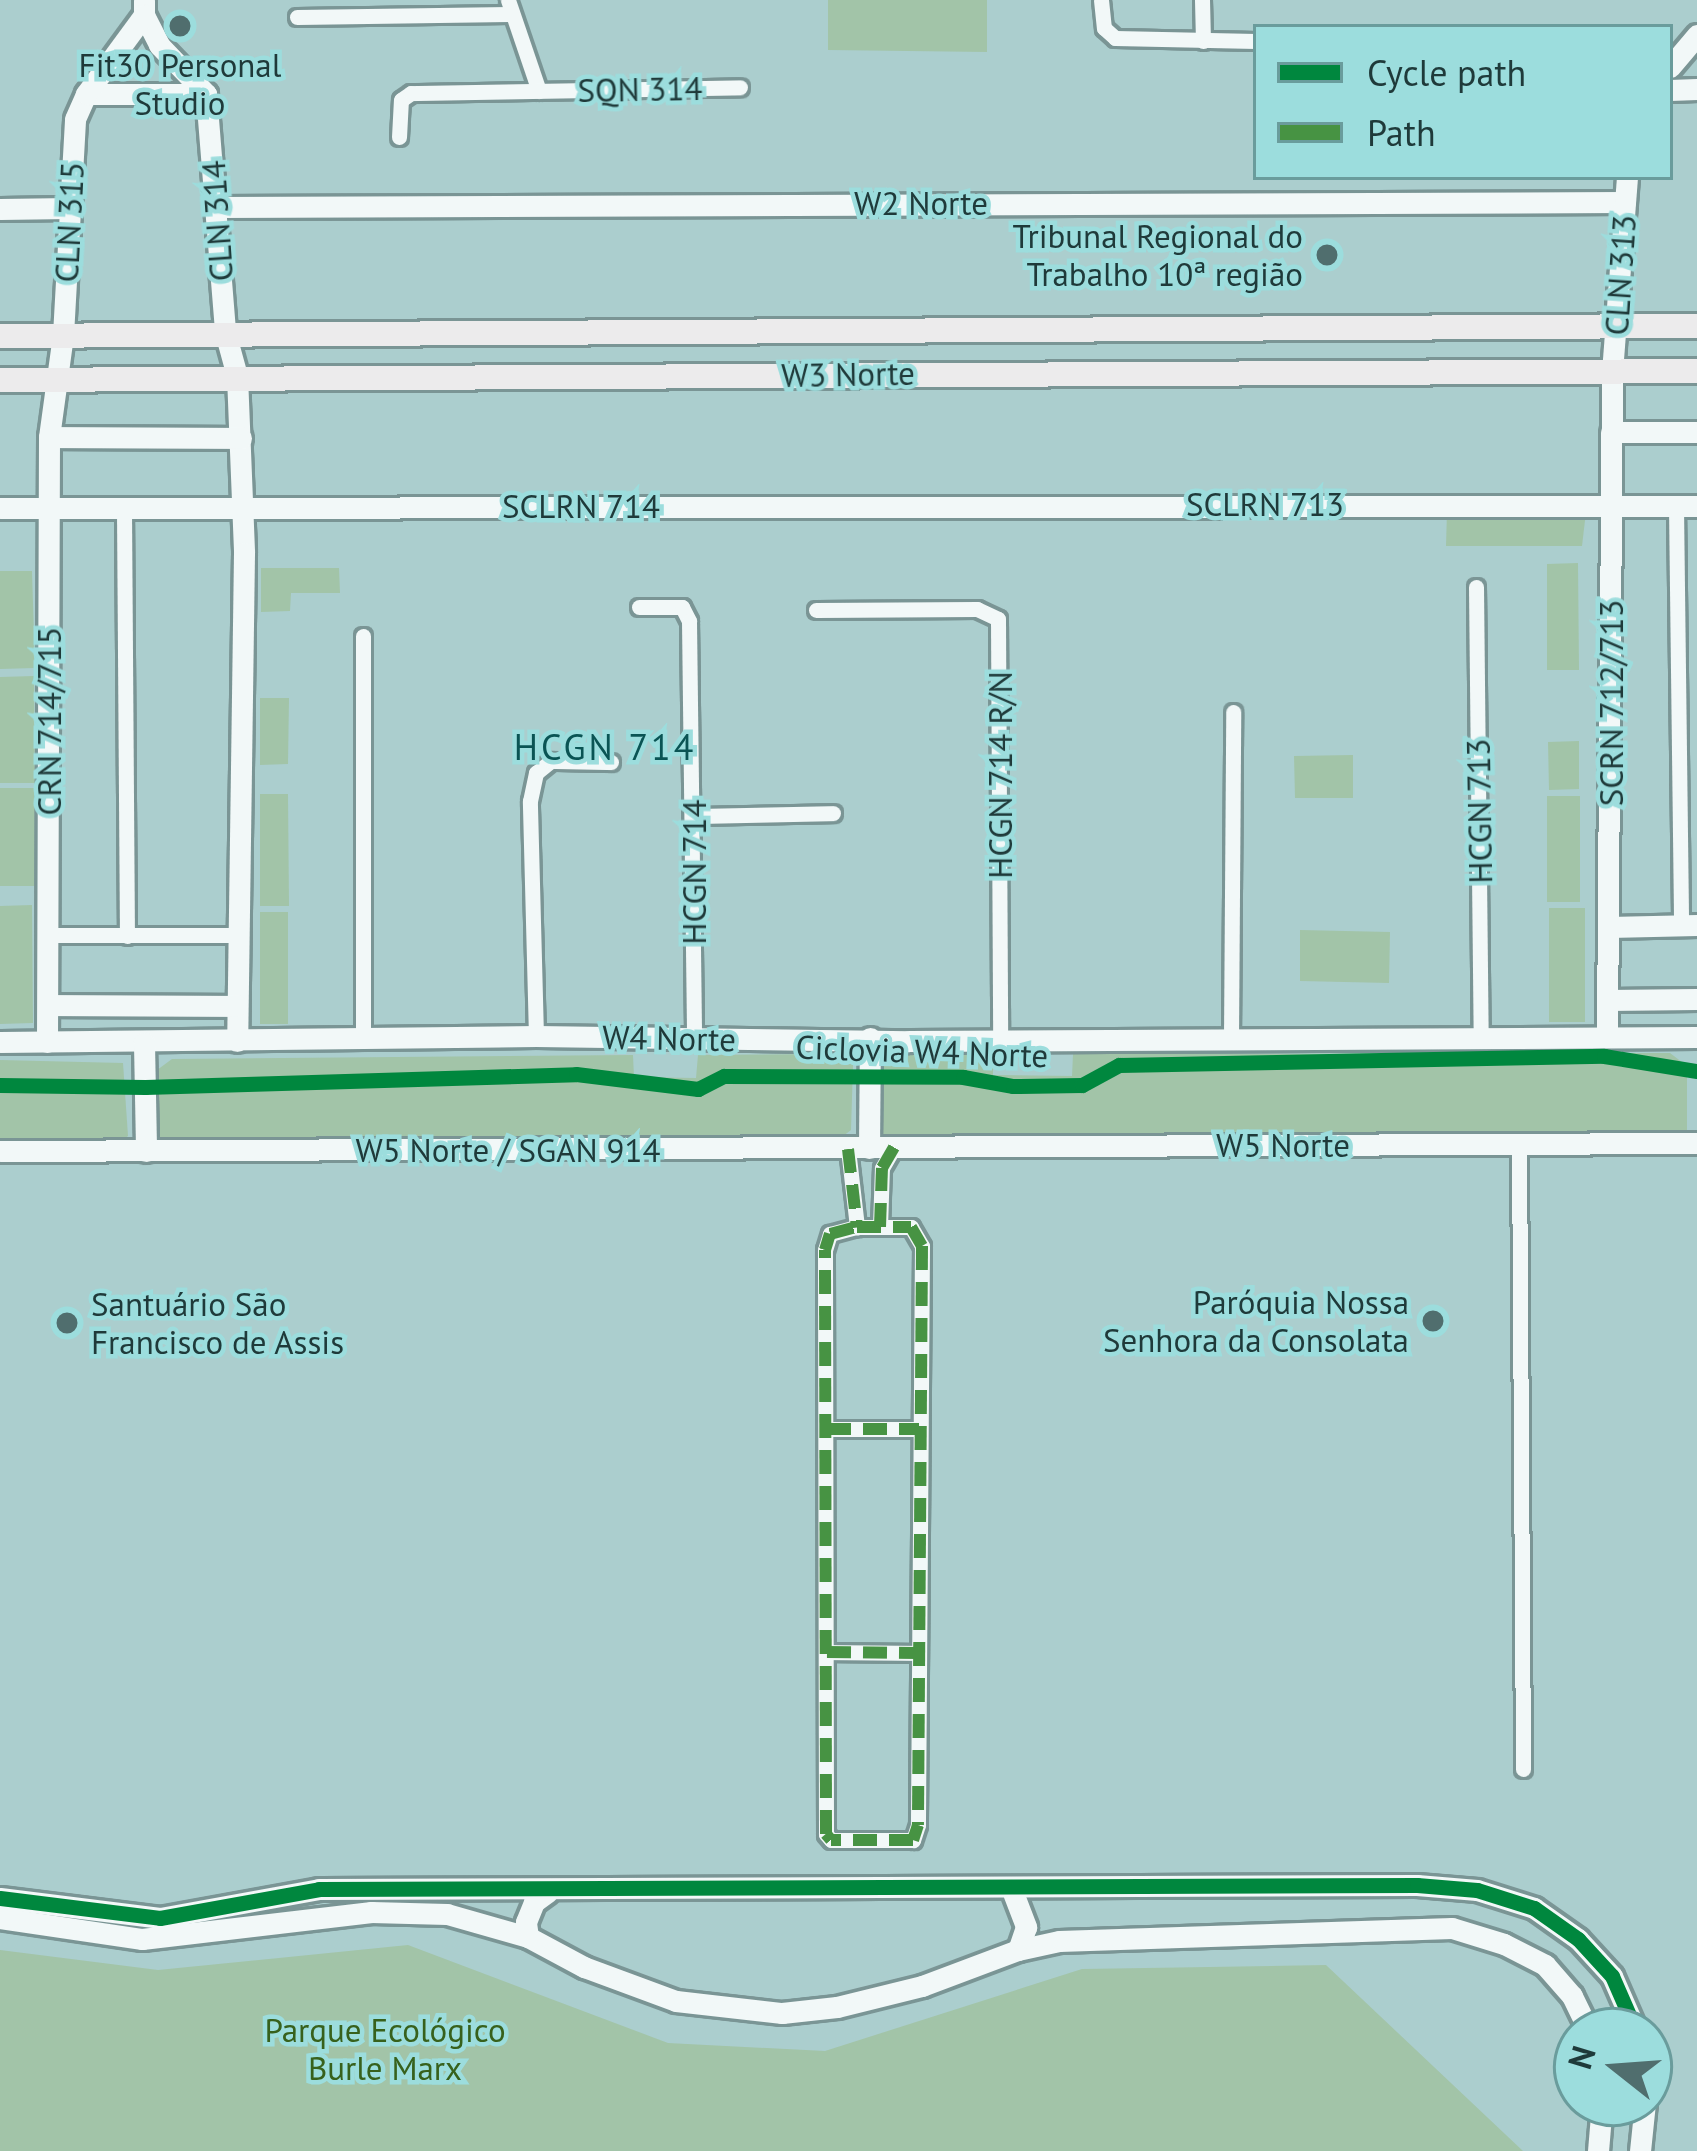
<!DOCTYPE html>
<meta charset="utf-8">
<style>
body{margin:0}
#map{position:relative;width:1697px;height:2151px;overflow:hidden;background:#abcece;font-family:"PT Sans",sans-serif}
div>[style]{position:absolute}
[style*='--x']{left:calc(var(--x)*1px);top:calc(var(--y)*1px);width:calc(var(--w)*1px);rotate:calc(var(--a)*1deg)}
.green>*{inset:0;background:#a2c4a8}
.roads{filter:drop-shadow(3px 0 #7a9595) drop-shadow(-3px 0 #7a9595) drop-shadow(0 3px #7a9595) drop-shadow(0 -3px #7a9595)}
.minor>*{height:15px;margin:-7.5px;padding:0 7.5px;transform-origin:7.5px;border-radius:7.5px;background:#f2f8f8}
.tertiary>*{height:21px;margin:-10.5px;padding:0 10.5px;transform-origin:10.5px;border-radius:10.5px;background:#f2f8f8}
.secondary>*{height:21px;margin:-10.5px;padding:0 10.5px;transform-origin:10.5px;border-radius:10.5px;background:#f2f8f8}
.primary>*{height:24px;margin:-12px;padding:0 12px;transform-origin:12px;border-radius:12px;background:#ecebec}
.quiet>*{height:12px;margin-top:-6px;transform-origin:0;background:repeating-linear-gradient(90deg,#479343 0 24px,transparent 0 36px)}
.cycleway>*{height:15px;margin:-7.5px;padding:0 7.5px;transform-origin:7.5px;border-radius:7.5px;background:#00873e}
.dots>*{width:33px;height:33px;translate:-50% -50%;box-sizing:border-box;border:6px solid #9cdddd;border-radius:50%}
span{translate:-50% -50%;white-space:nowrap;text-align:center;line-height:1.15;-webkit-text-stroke:9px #9cdddd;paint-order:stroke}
.poi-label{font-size:33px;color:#1f3a3a}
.right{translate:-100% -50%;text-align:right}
.left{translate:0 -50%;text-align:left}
.street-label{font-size:33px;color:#1f3a3a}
.park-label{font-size:33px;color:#37611c}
.neighbourhood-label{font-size:36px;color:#0a5454;letter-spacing:3px}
.legend{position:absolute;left:1253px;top:24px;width:420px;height:156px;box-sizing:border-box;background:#9cdddd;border:3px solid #6a9c9c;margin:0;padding:15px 21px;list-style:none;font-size:36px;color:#1f3a3a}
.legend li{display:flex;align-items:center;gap:24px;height:60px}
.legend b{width:60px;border:3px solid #6a9c9c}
.north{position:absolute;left:1553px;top:2007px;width:120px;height:120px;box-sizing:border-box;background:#9cdddd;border:3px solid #6a9c9c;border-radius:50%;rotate:287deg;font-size:33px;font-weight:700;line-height:48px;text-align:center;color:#1f3a3a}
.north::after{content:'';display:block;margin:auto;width:42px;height:54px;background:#506e6e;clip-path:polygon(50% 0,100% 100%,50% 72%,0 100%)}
</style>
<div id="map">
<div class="green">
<i style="clip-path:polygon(828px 0,987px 0,987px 52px,828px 50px)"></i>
<i style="clip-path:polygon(1447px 511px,1586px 512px,1582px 546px,1446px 546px)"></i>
<i style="clip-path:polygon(1578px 563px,1579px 670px,1547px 670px,1547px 564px)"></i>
<i style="clip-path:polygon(261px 568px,339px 568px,340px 593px,291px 593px,290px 611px,261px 612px)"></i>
<i style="clip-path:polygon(0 571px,32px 571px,35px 668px,0 669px)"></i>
<i style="clip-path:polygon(34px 676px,35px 783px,0 783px,0 677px)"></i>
<i style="clip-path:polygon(260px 698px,289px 698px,288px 764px,260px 765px)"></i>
<i style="clip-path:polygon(1579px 741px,1579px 789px,1549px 790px,1548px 742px)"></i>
<i style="clip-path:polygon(1353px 755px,1353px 798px,1295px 798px,1294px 756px)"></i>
<i style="clip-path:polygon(0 788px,36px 788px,36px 886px,0 886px)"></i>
<i style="clip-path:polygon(260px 794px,288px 794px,289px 906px,260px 906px)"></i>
<i style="clip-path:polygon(1547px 796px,1580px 796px,1580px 902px,1547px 902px)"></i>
<i style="clip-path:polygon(32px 905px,33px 1023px,0 1024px,0 906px)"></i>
<i style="clip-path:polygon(1549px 908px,1585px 908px,1585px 1022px,1549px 1022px)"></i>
<i style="clip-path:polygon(260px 912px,288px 912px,288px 1024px,260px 1024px)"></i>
<i style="clip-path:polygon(1300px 930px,1390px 932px,1389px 983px,1300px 981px)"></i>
<i style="clip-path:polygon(881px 1053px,993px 1054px,993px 1075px,1072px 1076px,1073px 1054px,1670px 1053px,1687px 1066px,1687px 1130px,1680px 1137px,885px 1138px,878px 1135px,874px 1057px)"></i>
<i style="clip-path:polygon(832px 1054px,853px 1065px,851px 1130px,838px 1140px,167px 1145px,154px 1137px,153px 1073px,172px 1059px,633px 1055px,634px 1077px,696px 1078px,698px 1055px)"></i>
<i style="clip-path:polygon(0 1060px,123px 1063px,128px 1136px,123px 1140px,0 1145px)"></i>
<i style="clip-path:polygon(408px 1945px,668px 2043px,825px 2051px,1082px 1969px,1326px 1965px,1523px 2151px,0 2151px,0 1950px,158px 1970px)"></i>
</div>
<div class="roads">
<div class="minor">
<i style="--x:508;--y:0;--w:96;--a:71.2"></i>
<i style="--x:1101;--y:0;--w:28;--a:84"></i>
<i style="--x:1104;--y:28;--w:15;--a:42"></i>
<i style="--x:1115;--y:38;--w:141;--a:1.2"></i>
<i style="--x:1202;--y:0;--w:41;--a:88.6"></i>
<i style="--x:297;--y:17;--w:212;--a:-0.8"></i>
<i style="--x:399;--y:137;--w:37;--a:-87"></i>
<i style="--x:401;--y:100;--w:12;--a:-35"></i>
<i style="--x:411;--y:93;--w:329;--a:-1"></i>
<i style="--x:1676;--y:506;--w:419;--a:89.3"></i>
<i style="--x:124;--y:510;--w:426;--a:89.6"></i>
<i style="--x:1476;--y:587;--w:448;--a:89.4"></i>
<i style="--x:639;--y:607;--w:43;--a:0"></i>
<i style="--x:682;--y:607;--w:16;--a:63"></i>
<i style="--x:689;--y:621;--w:416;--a:89.3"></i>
<i style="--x:816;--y:610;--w:161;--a:-0.4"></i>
<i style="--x:977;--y:609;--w:23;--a:25"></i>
<i style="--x:998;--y:619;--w:420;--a:89.7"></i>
<i style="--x:363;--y:636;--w:404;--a:90"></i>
<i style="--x:694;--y:816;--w:139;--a:-1.2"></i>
<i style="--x:49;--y:935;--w:190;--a:0"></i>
<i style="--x:536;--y:1036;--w:235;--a:-91.5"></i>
<i style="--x:530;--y:801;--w:29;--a:-78"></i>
<i style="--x:536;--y:773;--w:19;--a:-39"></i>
<i style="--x:551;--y:761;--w:60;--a:1"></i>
<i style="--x:1231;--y:1037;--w:325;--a:-89.6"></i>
<i style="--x:1519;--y:1144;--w:625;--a:89.63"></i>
<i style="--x:848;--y:1149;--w:79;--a:83.4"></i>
<i style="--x:857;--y:1227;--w:54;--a:0"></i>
<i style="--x:911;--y:1227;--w:22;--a:60"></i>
<i style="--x:922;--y:1246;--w:579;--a:90.4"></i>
<i style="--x:918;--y:1825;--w:16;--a:108"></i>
<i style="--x:913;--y:1840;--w:82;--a:180"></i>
<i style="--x:831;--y:1840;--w:8;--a:-130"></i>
<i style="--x:826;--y:1834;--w:584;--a:-90.1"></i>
<i style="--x:825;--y:1250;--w:17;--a:-73"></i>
<i style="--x:830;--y:1234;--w:28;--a:-15"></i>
<i style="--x:880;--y:1227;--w:59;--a:-88.1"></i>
<i style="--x:882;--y:1168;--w:24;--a:-60"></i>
<i style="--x:827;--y:1429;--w:92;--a:0"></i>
<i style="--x:827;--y:1652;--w:91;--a:0.6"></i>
</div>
<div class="tertiary">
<i style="--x:144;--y:0;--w:15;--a:90"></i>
<i style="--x:144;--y:15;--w:34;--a:63"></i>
<i style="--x:159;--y:45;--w:68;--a:46.2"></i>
<i style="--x:206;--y:94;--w:239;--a:85.4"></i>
<i style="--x:225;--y:332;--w:46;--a:74.7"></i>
<i style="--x:237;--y:376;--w:177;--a:87.7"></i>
<i style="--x:244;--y:553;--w:488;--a:90.8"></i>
<i style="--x:1670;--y:67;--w:42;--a:-49.8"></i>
<i style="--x:1670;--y:90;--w:27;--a:-2"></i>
<i style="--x:86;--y:94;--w:120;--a:0"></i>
<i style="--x:218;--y:207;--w:1407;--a:-0.2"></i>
<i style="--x:0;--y:209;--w:70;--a:-0.8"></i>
<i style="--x:1611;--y:432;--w:86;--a:0"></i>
<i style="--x:49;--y:437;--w:192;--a:0.3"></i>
<i style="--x:0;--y:508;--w:1697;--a:-0.07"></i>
<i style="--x:1609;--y:927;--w:88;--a:-1.3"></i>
<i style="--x:1608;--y:1000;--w:89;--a:-0.6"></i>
<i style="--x:49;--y:1005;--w:188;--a:0.3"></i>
<i style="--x:1607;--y:1034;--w:662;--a:-89.57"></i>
<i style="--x:1612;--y:372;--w:196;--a:-85.6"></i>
<i style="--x:47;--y:1042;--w:605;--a:-89.81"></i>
<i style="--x:49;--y:437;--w:103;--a:-82.2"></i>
<i style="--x:63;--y:335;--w:216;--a:-86.8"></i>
<i style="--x:75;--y:119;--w:27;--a:-66"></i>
<i style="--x:86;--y:94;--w:98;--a:-53.7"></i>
<i style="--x:1012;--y:1890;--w:40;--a:69"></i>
<i style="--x:1026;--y:1927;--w:24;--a:109"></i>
<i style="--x:0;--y:1898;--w:161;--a:7.1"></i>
<i style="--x:160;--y:1918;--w:162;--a:-10.3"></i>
<i style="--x:319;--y:1889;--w:1098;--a:-0.21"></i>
<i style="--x:1417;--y:1885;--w:60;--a:4.8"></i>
<i style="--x:1477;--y:1890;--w:60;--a:17.5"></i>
<i style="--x:1534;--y:1908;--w:54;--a:35.2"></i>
<i style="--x:1578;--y:1939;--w:50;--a:47.4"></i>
<i style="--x:1612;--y:1976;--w:60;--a:66.4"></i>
<i style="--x:0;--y:1918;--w:144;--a:8.4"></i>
<i style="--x:142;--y:1939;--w:231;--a:-6.7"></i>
<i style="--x:371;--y:1912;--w:76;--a:1.5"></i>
<i style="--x:447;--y:1914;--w:84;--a:15.9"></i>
<i style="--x:528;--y:1937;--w:64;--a:28.2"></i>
<i style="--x:584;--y:1967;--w:98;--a:20.3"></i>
<i style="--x:676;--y:2001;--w:107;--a:6.5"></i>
<i style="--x:782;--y:2013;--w:55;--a:-6.2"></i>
<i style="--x:837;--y:2007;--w:88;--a:-13.9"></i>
<i style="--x:922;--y:1986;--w:103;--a:-20.6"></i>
<i style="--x:1018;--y:1950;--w:42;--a:-12.4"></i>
<i style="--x:1059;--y:1941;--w:393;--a:-1.9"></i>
<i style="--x:1452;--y:1928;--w:54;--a:17.1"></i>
<i style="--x:1504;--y:1944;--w:46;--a:27.1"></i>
<i style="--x:1545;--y:1965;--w:41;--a:48.9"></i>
<i style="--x:1572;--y:1996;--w:39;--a:64"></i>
<i style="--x:528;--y:1937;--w:15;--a:-98"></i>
<i style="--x:526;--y:1922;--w:22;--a:-68"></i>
<i style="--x:534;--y:1902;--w:17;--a:-36"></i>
<i style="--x:1598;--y:2151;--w:48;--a:-85.2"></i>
<i style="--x:1640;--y:2151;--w:48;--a:-84.1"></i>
</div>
<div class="secondary">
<i style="--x:0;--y:1042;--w:536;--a:-0.64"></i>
<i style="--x:536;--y:1036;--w:373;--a:0.8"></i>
<i style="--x:909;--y:1041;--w:788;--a:-0.29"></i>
<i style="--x:144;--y:1043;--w:108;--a:88.9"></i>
<i style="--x:869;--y:1148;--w:110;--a:-89.5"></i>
<i style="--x:0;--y:1151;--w:1697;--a:-0.27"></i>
</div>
<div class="primary">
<i style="--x:0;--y:336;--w:1697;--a:-0.34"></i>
<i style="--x:0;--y:380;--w:1697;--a:-0.3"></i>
</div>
</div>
<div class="quiet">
<i style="--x:848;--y:1149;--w:79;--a:83.4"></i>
<i style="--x:857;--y:1227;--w:54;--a:0"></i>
<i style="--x:911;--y:1227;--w:22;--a:60"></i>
<i style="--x:922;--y:1246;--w:579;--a:90.4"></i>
<i style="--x:918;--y:1825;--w:16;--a:108"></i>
<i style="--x:913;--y:1840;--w:82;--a:180"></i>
<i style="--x:831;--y:1840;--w:8;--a:-130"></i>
<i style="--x:826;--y:1834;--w:584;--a:-90.1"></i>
<i style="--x:825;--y:1250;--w:17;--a:-73"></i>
<i style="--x:830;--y:1234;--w:28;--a:-15"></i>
<i style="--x:880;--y:1227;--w:59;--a:-88.1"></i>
<i style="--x:882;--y:1168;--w:24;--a:-60"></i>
<i style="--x:827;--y:1429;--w:92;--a:0"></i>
<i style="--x:827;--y:1652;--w:91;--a:0.6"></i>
</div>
<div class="cycleway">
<i style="--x:0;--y:1085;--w:145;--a:0.8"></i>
<i style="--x:145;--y:1087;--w:431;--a:-1.7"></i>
<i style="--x:576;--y:1074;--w:123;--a:7"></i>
<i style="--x:698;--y:1089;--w:29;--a:-27"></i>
<i style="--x:724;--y:1076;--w:239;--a:0.2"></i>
<i style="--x:963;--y:1077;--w:51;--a:10.2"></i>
<i style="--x:1013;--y:1086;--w:69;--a:-0.8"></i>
<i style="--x:1082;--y:1085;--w:42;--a:-28.4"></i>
<i style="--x:1119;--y:1065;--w:485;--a:-1.1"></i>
<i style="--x:1604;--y:1056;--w:94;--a:9.2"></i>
<i style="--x:0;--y:1898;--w:161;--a:7.1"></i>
<i style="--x:160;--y:1918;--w:162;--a:-10.3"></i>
<i style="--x:319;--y:1889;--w:1098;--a:-0.21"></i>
<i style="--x:1417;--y:1885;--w:60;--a:4.8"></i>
<i style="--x:1477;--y:1890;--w:60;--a:17.5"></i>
<i style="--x:1534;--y:1908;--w:54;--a:35.2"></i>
<i style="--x:1578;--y:1939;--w:50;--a:47.4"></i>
<i style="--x:1612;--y:1976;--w:60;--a:66.4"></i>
</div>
<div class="dots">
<i style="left:180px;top:26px;background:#506e6e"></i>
<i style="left:1327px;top:255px;background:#506e6e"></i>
<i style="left:1433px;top:1321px;background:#506e6e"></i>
<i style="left:67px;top:1323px;background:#506e6e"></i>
</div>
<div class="poi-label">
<span style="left:180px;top:84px">Fit30 Personal<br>Studio</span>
<span class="right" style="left:1303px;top:255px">Tribunal Regional do<br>Trabalho 10ª região</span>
<span class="right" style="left:1409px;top:1321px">Paróquia Nossa<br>Senhora da Consolata</span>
<span class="left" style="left:91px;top:1323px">Santuário São<br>Francisco de Assis</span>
</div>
<div class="street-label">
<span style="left:640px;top:89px;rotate:-1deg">SQN 314</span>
<span style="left:921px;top:203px">W2 Norte</span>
<span style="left:217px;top:221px;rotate:-94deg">CLN 314</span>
<span style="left:69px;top:222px;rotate:-87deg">CLN 315</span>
<span style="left:1620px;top:275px;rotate:-86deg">CLN 313</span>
<span style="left:848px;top:374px;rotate:-1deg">W3 Norte</span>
<span style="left:1265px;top:504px">SCLRN 713</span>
<span style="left:581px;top:506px">SCLRN 714</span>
<span style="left:1611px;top:703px;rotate:-90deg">SCRN 712/713</span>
<span style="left:49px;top:721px;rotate:-90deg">CRN 714/715</span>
<span style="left:1000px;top:775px;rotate:-90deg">HCGN 714 R/N</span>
<span style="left:1479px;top:811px;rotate:-91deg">HCGN 713</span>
<span style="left:694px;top:872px;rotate:-90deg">HCGN 714</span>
<span style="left:669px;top:1038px;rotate:1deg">W4 Norte</span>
<span style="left:922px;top:1051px;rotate:2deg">Ciclovia W4 Norte</span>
<span style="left:1283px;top:1145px">W5 Norte</span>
<span style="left:508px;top:1150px">W5 Norte / SGAN 914</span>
</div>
<div class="park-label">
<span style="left:385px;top:2049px">Parque Ecológico<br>Burle Marx</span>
</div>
<div class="neighbourhood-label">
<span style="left:605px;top:747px">HCGN 714</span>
</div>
<ul class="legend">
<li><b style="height:15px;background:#00873e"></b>Cycle path</li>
<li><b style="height:15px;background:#479343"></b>Path</li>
</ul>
<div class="north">N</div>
</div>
